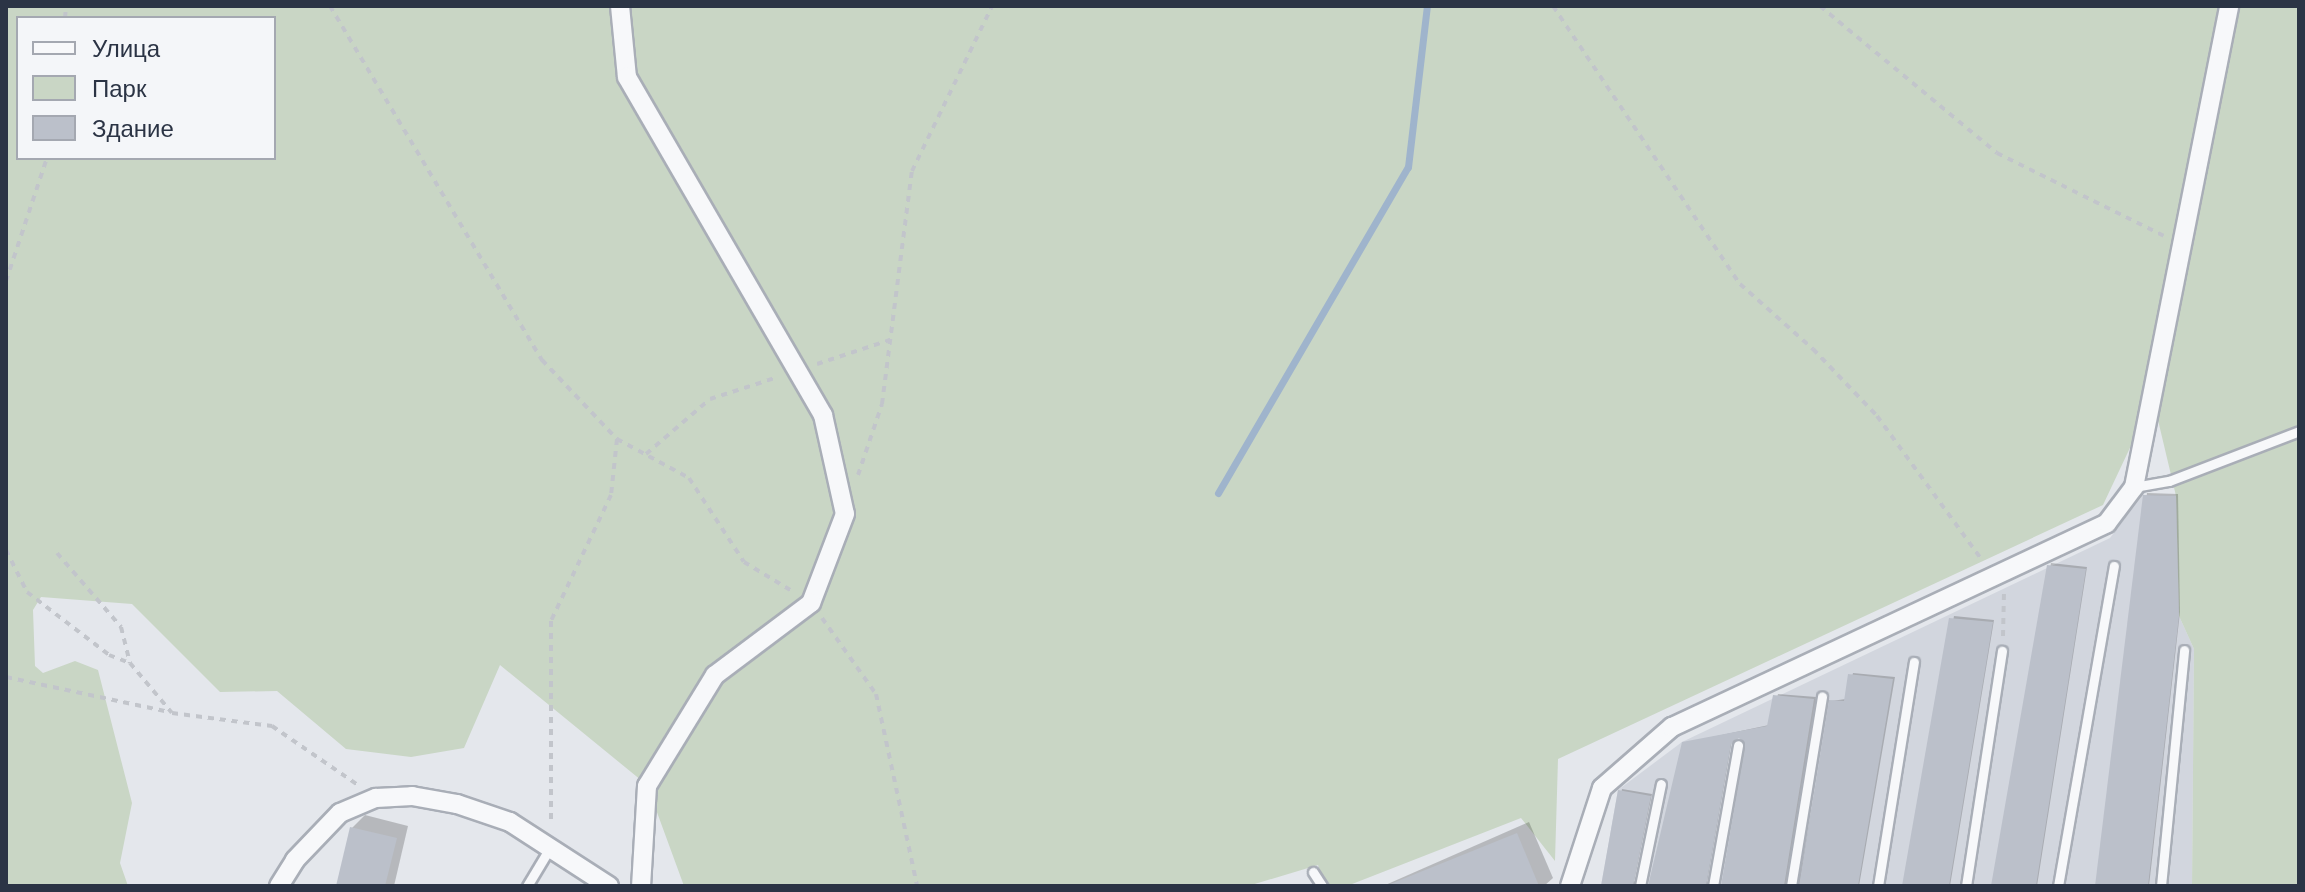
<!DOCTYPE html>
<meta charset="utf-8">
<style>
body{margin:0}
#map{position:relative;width:2305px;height:892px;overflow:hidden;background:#e4e7ec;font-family:"DM Sans",sans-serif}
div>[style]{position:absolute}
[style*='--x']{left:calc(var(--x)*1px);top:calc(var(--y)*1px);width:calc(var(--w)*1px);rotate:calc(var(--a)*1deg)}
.built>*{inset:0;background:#d2d6de}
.green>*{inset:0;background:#c9d6c5}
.shadow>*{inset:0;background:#0003}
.stream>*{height:7px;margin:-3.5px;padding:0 3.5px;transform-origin:3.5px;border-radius:3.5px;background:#9fb4cc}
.building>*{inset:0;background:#bbc0ca}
.path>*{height:4px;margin-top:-2px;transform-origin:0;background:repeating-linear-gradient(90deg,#c2c5cb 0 6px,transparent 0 12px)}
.roads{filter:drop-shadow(2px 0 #a9aeb7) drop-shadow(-2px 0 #a9aeb7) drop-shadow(0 2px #a9aeb7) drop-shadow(0 -2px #a9aeb7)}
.service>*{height:9px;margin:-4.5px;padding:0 4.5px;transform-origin:4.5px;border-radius:4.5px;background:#f7f8fa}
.minor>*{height:18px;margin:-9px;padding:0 9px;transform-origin:9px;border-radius:9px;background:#f7f8fa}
span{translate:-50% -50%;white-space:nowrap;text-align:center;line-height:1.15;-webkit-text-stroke:8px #f4f6f9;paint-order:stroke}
.frame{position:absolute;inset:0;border:8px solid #2b3445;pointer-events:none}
.legend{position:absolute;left:16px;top:16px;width:260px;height:144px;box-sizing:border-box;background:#f4f6f9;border:2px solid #a4a8b1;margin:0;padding:10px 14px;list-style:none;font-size:24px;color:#2b3445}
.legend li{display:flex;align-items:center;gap:16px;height:40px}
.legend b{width:40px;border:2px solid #a4a8b1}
</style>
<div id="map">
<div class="built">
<i style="clip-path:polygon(2143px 495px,2176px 496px,2179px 616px,2194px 649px,2192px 886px,1601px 886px,1618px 790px,1682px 742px,2110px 538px)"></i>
</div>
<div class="green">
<i style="clip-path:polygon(evenodd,6px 6px,2299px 6px,2299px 886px,2192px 886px,2194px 649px,2179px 616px,2176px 496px,2153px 399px,2103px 505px,1558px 759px,1555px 861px,1521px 818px,1347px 886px,1326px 886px,1318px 865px,1248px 886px,684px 886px,647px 785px,500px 665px,464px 748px,411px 757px,346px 749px,277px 691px,220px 692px,132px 604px,41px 597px,33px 610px,35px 666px,43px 673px,75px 661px,98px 670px,132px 803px,120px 863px,128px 886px,6px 886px,6px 6px,18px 18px,274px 18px,274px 158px,18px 158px,18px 18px)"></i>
</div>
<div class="shadow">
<i style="clip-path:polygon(2147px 493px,2178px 494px,2180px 612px,2149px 886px,2097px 886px)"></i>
<i style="clip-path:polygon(2051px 563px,2087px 567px,2037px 886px,1993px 886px)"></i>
<i style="clip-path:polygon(1954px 616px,1994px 620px,1950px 886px,1904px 886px)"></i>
<i style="clip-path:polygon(1853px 673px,1895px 677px,1859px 886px,1798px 886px,1831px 701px,1846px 699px)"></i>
<i style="clip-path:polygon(1778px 694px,1816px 697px,1787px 886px,1723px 886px,1747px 746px,1741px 735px,1732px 740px,1707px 882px,1711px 886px,1650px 886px,1684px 743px,1769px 725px)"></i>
<i style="clip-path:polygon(1622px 789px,1652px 794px,1634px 881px,1639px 886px,1584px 886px,1603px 885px)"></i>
<i style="clip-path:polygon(365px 815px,408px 826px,394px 886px,338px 886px,352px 828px)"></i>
<i style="clip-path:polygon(1529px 822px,1553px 878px,1544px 886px,1383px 886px)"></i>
</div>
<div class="stream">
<i style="--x:1218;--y:493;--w:377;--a:-59.8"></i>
<i style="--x:1408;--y:167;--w:162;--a:-83.3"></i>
</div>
<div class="building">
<i style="clip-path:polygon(2143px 495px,2176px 496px,2179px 616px,2148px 886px,2095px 886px)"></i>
<i style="clip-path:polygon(2047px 565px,2086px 569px,2036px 886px,1991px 886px)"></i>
<i style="clip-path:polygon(1949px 618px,1993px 622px,1949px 886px,1902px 886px)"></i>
<i style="clip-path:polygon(1848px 674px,1893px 679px,1858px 886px,1799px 886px,1829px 700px,1844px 701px)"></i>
<i style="clip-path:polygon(1773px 695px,1814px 699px,1784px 886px,1721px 886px,1745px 746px,1739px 738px,1731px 744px,1706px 886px,1648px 886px,1682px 742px,1767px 726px)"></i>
<i style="clip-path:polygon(1618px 790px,1651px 796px,1633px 886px,1601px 886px)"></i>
<i style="clip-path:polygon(350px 827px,397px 838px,385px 886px,336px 886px)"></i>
<i style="clip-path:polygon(1517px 833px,1539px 886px,1388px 886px,1388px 885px)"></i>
</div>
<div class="path">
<i style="--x:330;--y:6;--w:413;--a:59.1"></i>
<i style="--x:542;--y:360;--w:109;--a:46.5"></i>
<i style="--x:617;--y:439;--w:56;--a:96.1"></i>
<i style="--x:611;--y:495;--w:140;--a:115.5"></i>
<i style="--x:551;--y:621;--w:203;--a:90"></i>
<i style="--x:1553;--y:6;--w:335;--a:56.1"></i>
<i style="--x:1740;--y:284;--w:98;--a:41.7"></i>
<i style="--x:1813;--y:349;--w:93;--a:46.3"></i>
<i style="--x:1877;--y:416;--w:178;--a:53.9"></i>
<i style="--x:1820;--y:6;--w:230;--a:39.7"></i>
<i style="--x:1997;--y:153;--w:186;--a:26.4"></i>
<i style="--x:65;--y:18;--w:12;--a:-85"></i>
<i style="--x:6;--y:281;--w:130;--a:-71.6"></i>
<i style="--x:817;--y:364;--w:77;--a:-18.2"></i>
<i style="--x:617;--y:439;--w:82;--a:28.4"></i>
<i style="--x:689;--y:478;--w:100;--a:56.8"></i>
<i style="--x:744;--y:562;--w:56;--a:31.1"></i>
<i style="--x:646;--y:454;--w:84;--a:-40.7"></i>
<i style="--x:710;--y:399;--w:71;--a:-17.9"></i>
<i style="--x:858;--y:475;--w:75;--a:-71.3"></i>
<i style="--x:882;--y:404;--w:235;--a:-82.7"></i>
<i style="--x:912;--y:171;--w:183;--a:-64.1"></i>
<i style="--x:6;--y:550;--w:47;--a:63.4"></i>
<i style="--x:27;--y:592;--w:103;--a:37.5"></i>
<i style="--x:109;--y:655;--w:22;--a:21"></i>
<i style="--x:57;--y:553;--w:98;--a:49.1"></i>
<i style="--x:121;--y:627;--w:37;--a:76"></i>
<i style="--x:130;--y:663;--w:65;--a:50"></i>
<i style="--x:172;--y:713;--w:101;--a:7.4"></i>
<i style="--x:272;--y:726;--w:104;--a:34.5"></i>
<i style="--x:822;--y:618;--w:93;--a:54.6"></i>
<i style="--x:876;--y:694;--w:196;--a:77.9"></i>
<i style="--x:2003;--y:636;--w:43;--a:-88.7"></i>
<i style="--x:6;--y:677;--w:167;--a:12.1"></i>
</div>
<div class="roads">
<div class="service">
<i style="--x:2134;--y:487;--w:36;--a:-10"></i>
<i style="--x:2169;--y:481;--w:139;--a:-21"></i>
<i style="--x:1313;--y:872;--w:17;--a:57"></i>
<i style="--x:527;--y:886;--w:47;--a:-59"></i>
<i style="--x:1640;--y:886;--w:104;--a:-78.4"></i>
<i style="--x:1713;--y:886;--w:143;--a:-79.9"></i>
<i style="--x:1791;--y:886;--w:192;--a:-80.7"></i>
<i style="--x:1878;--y:886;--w:227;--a:-80.9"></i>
<i style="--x:1966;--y:886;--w:238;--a:-81.3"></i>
<i style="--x:2058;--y:886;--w:325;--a:-80.1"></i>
<i style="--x:2161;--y:886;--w:237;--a:-84.4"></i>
</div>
<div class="minor">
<i style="--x:620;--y:6;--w:71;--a:84.4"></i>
<i style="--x:627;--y:77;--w:391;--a:59.9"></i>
<i style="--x:823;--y:415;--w:101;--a:77.5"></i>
<i style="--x:845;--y:514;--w:95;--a:110.9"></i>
<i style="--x:811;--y:603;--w:120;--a:143.1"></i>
<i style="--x:715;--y:675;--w:130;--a:121.5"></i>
<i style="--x:647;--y:786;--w:100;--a:93.4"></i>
<i style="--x:279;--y:886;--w:31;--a:-58"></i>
<i style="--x:295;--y:860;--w:65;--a:-46.2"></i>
<i style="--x:340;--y:813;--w:39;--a:-23"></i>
<i style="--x:376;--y:798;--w:36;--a:-3"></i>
<i style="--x:412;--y:796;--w:46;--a:10.1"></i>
<i style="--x:457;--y:804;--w:56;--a:18.8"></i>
<i style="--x:510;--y:822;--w:118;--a:32.9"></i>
<i style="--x:1570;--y:886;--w:103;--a:-71.9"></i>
<i style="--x:1602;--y:788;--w:93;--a:-41.1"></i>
<i style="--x:1672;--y:727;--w:480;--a:-25.1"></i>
<i style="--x:2107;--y:523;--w:45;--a:-53.1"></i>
<i style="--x:2134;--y:487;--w:490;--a:-78.8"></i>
</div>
</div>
<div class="frame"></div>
<ul class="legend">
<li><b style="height:10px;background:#f7f8fa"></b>Улица</li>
<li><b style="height:22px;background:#c9d6c5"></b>Парк</li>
<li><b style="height:22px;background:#bbc0ca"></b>Здание</li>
</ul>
</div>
